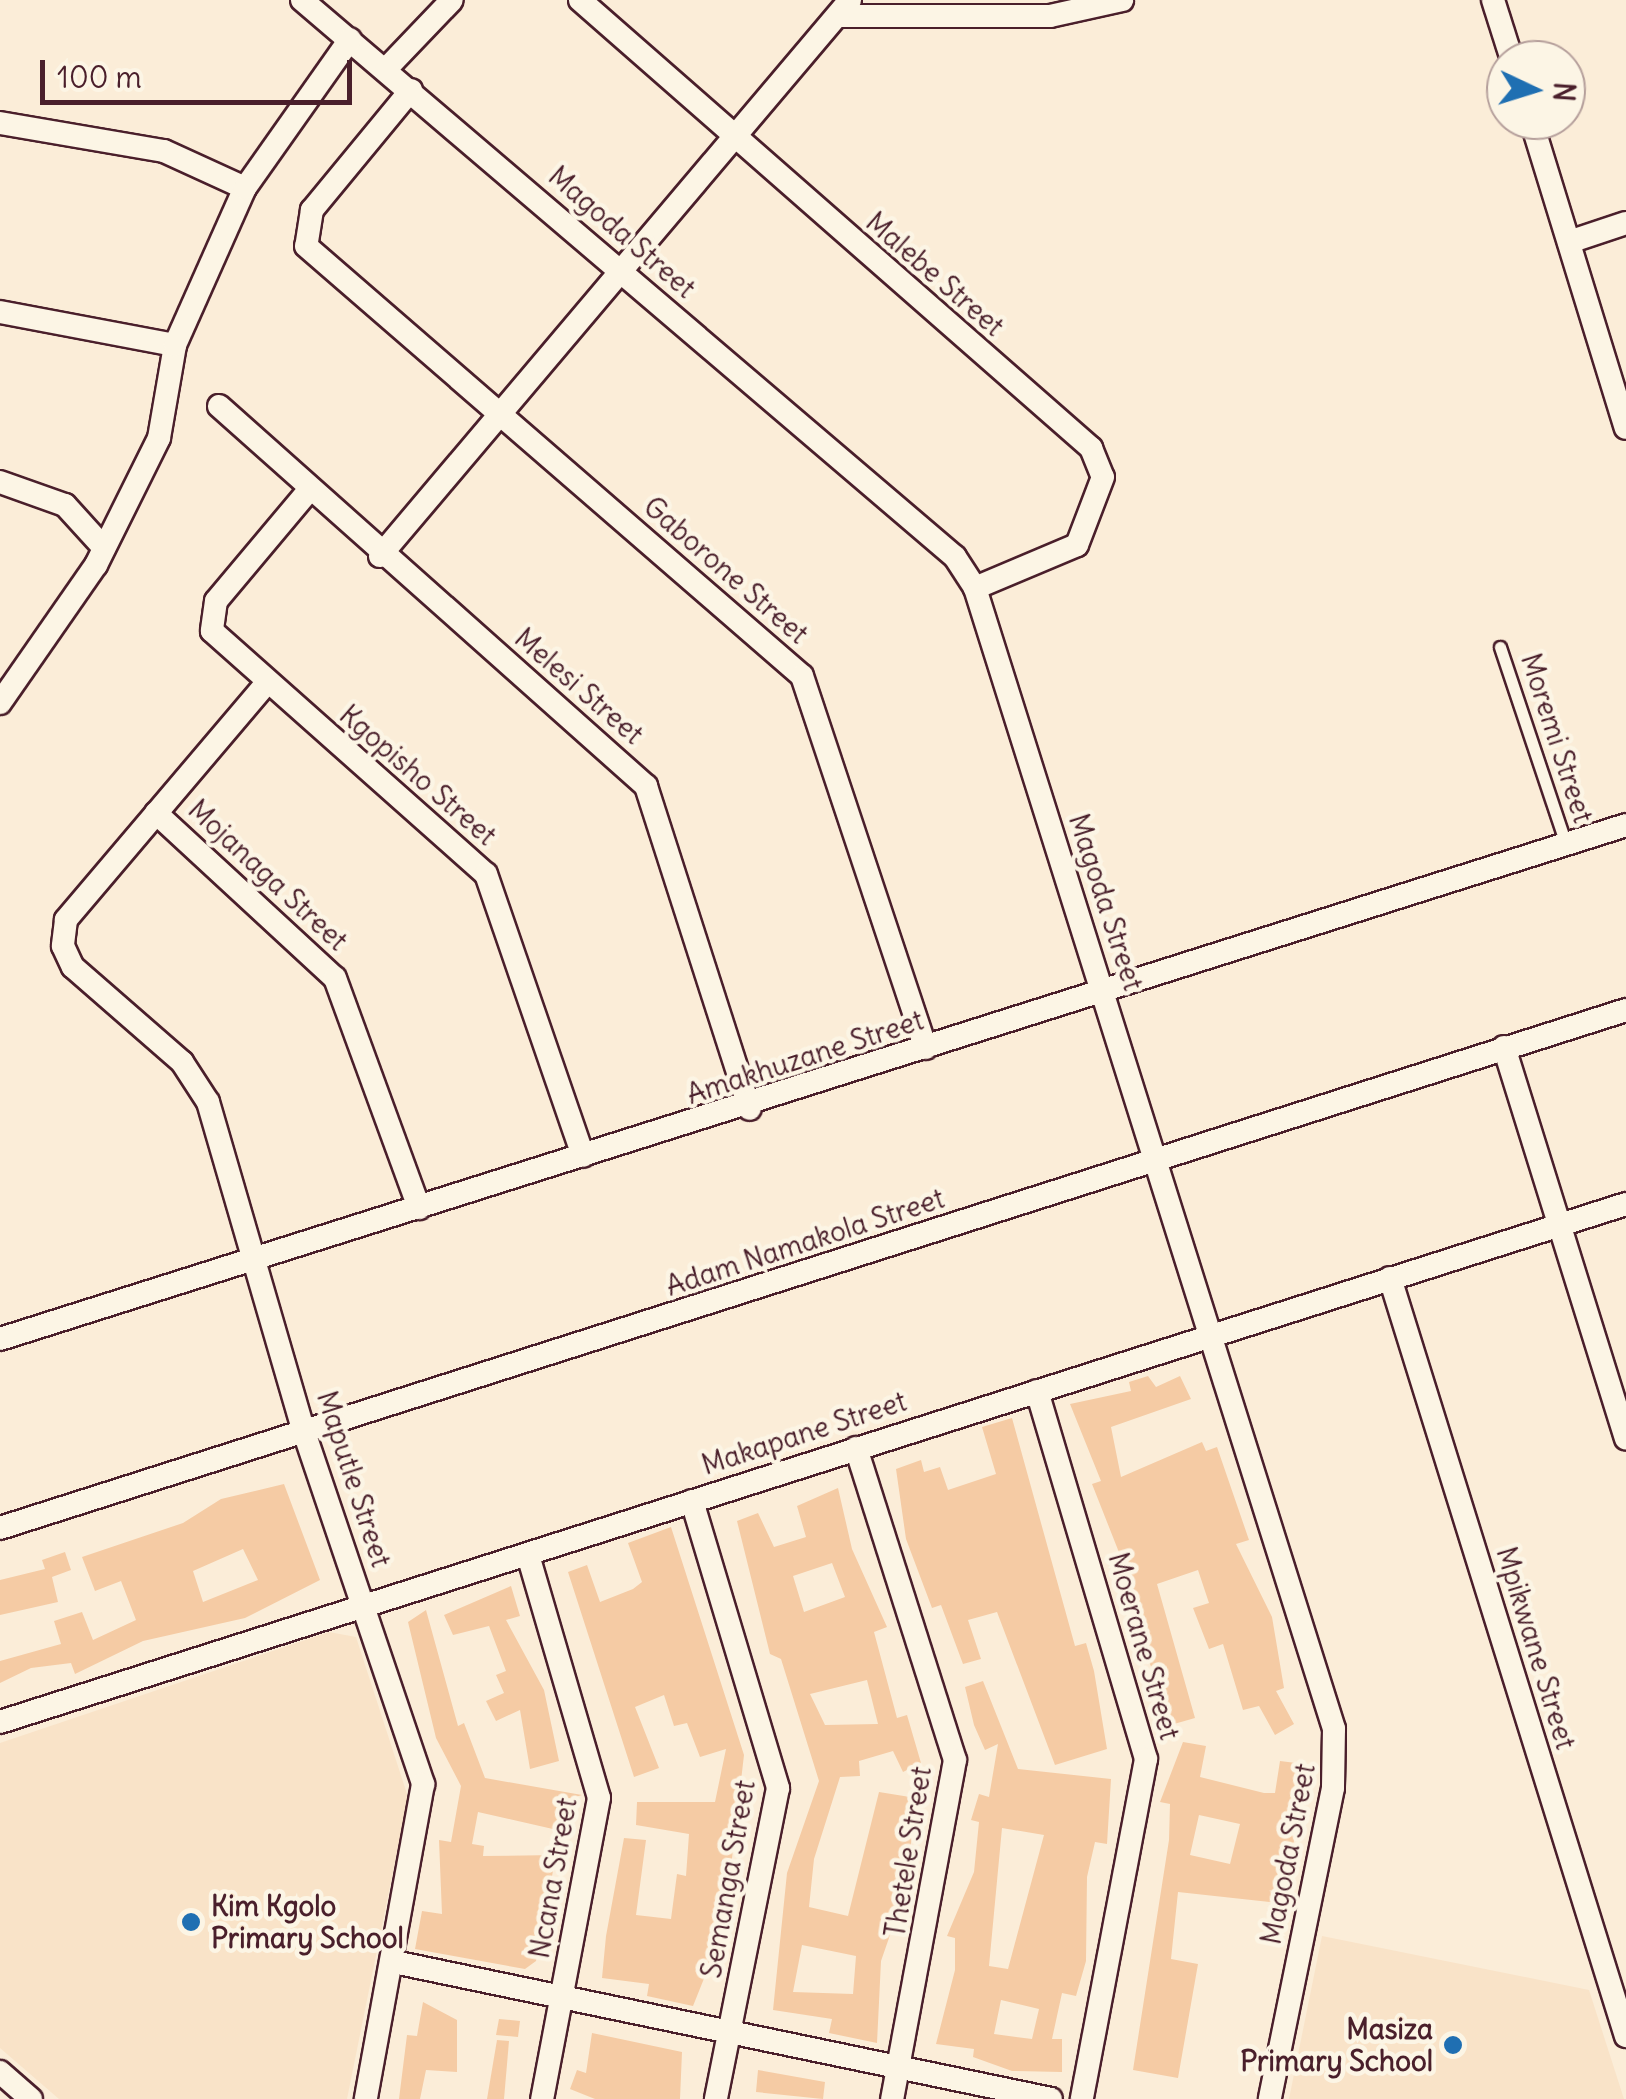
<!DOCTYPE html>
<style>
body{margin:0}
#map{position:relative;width:1626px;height:2099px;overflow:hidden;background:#fbedd8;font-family:Delius,sans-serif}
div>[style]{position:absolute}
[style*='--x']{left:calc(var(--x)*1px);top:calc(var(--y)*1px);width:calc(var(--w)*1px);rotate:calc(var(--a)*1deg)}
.built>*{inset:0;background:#f9e3c8}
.building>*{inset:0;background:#f5cba4}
.roads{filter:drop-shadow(2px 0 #4a1f2b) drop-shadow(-2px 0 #4a1f2b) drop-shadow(0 2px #4a1f2b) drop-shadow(0 -2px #4a1f2b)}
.service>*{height:11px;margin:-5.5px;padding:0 5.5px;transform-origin:5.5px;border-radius:5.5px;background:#fcf5e5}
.minor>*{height:22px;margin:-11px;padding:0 11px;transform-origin:11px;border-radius:11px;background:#fcf5e5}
.dots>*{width:28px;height:28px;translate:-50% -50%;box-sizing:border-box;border:5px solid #fcf5e5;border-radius:50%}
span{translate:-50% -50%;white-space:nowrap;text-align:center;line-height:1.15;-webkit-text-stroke:9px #fcf5e5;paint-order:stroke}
.street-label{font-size:28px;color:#4a1f2b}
.poi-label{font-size:28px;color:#4a1f2b;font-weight:700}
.left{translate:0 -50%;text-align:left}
.right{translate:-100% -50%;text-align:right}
.north{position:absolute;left:1486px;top:40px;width:100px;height:100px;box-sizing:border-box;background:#fcf5e5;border:2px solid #b59f9b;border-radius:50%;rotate:94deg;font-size:28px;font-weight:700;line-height:40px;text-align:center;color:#4a1f2b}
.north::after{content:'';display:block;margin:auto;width:35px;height:45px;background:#1f6fb2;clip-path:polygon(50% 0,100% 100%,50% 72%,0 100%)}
.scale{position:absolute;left:40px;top:60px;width:312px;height:45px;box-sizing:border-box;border:5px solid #4a1f2b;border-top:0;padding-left:12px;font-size:30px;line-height:35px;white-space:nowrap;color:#4a1f2b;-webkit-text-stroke:8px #fcf5e5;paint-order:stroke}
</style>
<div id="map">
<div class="built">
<i style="clip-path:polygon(329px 1632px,356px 1637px,408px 1797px,347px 2099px,59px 2099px,0 2048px,0 1743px)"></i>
<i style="clip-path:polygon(1322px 1936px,1589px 1990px,1624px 2099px,1289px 2099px)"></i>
</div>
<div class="building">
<i style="clip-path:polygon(1148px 1376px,1156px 1387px,1180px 1376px,1191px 1399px,1111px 1427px,1121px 1477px,1202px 1442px,1206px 1451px,1217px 1447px,1249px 1540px,1236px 1544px,1272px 1617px,1284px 1688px,1276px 1691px,1294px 1724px,1275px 1735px,1259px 1706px,1243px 1710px,1223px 1644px,1209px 1649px,1193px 1608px,1209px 1603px,1198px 1570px,1157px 1584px,1195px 1718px,1174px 1724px,1132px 1619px,1122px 1560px,1092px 1484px,1101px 1481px,1070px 1404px,1131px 1391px,1129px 1382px)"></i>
<i style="clip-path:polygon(1012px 1418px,1075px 1646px,1086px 1643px,1094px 1671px,1107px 1749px,1055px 1765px,997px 1612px,968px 1620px,981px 1659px,963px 1664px,941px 1605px,932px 1608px,906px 1539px,896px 1469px,921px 1460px,924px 1472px,940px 1467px,948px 1490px,996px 1474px,982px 1427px)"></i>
<i style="clip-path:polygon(evenodd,284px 1484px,320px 1580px,245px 1618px,143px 1641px,75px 1674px,71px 1663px,31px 1668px,0 1683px,0 1661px,61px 1644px,54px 1621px,82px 1612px,93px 1640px,136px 1620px,121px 1581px,95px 1591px,82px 1557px,183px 1523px,221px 1499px,284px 1484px,243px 1549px,258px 1580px,203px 1602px,193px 1571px,243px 1549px)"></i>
<i style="clip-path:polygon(evenodd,838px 1488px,852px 1549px,887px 1627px,874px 1632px,897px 1718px,907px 1715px,921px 1763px,903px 1772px,893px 1751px,859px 1761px,860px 1776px,840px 1777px,814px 1859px,809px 1907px,848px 1916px,879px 1792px,916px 1798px,906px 1889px,881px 1961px,877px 2043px,829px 2033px,832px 2019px,773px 2010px,787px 1873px,819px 1781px,781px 1659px,770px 1654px,737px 1521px,758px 1513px,774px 1547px,806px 1537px,797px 1506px,838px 1488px,832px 1563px,845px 1597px,804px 1612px,793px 1576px,832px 1563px,838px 1488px,867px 1680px,878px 1724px,825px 1725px,810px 1694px,867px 1680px,838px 1488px,802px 1945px,856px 1956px,853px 1994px,793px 1992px,802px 1945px)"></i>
<i style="clip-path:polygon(671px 1527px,744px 1755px,729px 1884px,722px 1883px,713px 1956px,693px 2006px,647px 1996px,649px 1984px,602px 1978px,606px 1936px,624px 1838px,646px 1840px,636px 1915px,671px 1919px,677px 1874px,686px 1876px,689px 1834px,636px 1825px,637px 1802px,715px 1802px,726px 1749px,700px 1757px,687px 1723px,674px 1726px,664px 1695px,635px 1707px,659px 1768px,634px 1777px,568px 1572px,587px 1565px,600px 1602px,633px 1589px,642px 1582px,628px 1543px)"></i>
<i style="clip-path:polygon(65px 1552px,71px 1570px,52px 1577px,58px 1602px,0 1615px,0 1580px,45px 1569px,42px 1560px)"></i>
<i style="clip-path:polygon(511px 1586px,520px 1616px,506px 1620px,544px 1690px,559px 1761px,530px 1769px,520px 1710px,496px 1721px,486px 1701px,504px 1693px,496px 1675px,506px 1671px,489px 1626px,453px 1635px,444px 1615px)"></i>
<i style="clip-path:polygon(426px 1610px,458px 1726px,464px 1723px,485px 1778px,582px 1795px,572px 1798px,566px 1832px,478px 1812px,472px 1844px,484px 1846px,483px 1856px,556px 1855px,536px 1961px,525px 1969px,415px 1949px,422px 1911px,442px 1914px,439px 1840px,451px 1842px,461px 1786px,436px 1738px,408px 1622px)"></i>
<i style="clip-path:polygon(evenodd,983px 1681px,1018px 1769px,1111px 1779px,1107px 1844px,1095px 1842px,1087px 1877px,1086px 1961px,1076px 1996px,1062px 1993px,1052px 2039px,1062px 2039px,1062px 2072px,1012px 2071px,973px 2057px,974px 2049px,936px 2044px,955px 1970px,955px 1938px,947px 1936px,974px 1872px,979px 1822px,971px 1820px,979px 1794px,989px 1797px,998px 1744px,985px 1750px,974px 1725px,965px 1687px,983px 1681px,1002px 1828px,1044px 1835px,1008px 1969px,989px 1966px,1002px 1828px,983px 1681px,1001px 2000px,1039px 2009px,1032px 2039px,994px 2034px,1001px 2000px)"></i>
<i style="clip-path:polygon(evenodd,1183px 1742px,1206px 1746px,1200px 1777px,1264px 1793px,1275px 1793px,1280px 1761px,1304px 1764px,1305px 1798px,1278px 1903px,1178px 1892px,1171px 1959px,1198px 1964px,1178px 2078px,1133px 2070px,1169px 1840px,1170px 1804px,1160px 1802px,1183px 1742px,1199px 1815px,1240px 1824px,1230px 1864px,1190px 1855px,1199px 1815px)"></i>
<i style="clip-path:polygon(423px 2002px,457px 2020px,457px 2072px,426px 2070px,420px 2099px,399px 2099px,407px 2035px,417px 2036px)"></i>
<i style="clip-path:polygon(499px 2019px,520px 2021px,518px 2037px,496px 2035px)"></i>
<i style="clip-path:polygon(592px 2033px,682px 2052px,680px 2099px,595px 2099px,570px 2089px,577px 2070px,586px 2073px)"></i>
<i style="clip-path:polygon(497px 2040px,509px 2041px,504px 2099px,487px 2099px)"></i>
<i style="clip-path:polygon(758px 2070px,825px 2082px,823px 2099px,756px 2092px)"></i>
</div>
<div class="roads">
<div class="service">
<i style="--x:1500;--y:647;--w:208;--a:71.5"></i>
</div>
<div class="minor">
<i style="--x:302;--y:0;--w:858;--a:40.46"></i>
<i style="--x:955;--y:557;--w:37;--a:57"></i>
<i style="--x:975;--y:588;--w:1196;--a:72.53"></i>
<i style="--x:1334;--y:1729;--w:59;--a:91"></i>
<i style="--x:1333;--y:1788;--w:317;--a:101.5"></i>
<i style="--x:580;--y:0;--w:680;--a:41.24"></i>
<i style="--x:1091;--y:448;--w:31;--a:68"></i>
<i style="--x:1103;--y:477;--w:73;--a:110.9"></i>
<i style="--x:1077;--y:545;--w:111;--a:157.1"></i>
<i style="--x:1493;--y:0;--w:63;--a:72.4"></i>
<i style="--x:838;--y:16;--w:212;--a:0"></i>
<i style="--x:1050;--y:16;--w:74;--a:-12.5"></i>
<i style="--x:386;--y:69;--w:95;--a:-46.3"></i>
<i style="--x:411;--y:90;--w:156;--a:129.5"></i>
<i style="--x:312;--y:210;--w:36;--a:99"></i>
<i style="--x:306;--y:246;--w:656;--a:40.92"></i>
<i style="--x:802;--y:676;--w:392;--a:71.6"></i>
<i style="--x:1531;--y:120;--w:322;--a:72.9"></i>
<i style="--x:0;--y:123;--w:166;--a:9.7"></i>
<i style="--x:164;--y:151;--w:89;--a:24.6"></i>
<i style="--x:1569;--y:242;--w:60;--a:-18.4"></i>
<i style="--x:0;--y:312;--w:178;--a:10.7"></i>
<i style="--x:219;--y:406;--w:572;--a:41.67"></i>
<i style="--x:646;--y:786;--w:339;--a:72.2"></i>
<i style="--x:0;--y:482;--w:69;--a:19.5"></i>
<i style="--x:65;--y:505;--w:58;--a:47.8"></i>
<i style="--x:310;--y:489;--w:146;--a:130"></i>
<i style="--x:216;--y:601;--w:30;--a:98"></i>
<i style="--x:212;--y:631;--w:366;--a:41.6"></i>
<i style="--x:486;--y:874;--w:298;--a:71"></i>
<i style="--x:380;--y:556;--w:728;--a:-49.79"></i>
<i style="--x:265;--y:685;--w:308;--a:130.3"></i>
<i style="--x:66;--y:920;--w:26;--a:97"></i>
<i style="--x:63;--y:946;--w:23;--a:65"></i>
<i style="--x:73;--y:967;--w:145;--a:41.1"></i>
<i style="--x:182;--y:1062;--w:48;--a:57"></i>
<i style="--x:208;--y:1102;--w:344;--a:73.8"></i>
<i style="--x:304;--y:1432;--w:372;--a:71.3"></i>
<i style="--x:423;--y:1784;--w:320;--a:100.3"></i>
<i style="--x:0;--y:703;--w:168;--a:-55.2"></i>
<i style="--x:96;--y:565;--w:142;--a:-63.6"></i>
<i style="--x:159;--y:438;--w:94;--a:-80.2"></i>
<i style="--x:175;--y:345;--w:172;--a:-66"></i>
<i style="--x:245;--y:188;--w:182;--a:-54.8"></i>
<i style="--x:156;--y:813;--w:243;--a:42.7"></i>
<i style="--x:335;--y:978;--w:245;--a:69.9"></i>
<i style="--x:1504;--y:1047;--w:410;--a:72.7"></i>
<i style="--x:1390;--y:1278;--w:794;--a:72.71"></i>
<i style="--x:0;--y:1339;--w:1705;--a:-17.54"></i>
<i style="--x:1037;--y:1391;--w:384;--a:73.5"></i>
<i style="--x:1146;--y:1759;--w:346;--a:100.7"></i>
<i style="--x:856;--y:1448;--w:327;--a:72.4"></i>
<i style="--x:955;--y:1760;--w:345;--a:100.5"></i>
<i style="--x:692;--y:1501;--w:300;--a:73.3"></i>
<i style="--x:778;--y:1788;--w:317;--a:101.3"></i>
<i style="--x:0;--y:1528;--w:1707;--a:-17.67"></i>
<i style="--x:528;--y:1555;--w:253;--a:73.7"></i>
<i style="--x:599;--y:1798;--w:306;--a:100.7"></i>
<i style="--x:0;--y:1722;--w:1707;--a:-17.67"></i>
<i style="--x:394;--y:1962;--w:671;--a:11.78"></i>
<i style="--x:0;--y:2072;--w:41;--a:41.1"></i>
</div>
</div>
<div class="dots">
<i style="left:191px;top:1922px;background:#1f6fb2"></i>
<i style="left:1453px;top:2045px;background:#1f6fb2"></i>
</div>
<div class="street-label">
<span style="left:622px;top:232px;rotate:41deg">Magoda Street</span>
<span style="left:935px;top:274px;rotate:41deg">Malebe Street</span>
<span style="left:726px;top:570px;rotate:41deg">Gaborone Street</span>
<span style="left:579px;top:686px;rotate:41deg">Melesi Street</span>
<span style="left:1557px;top:738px;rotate:72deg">Moremi Street</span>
<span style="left:418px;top:775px;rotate:41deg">Kgopisho Street</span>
<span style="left:268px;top:875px;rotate:43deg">Mojanaga Street</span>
<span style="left:1106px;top:902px;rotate:72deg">Magoda Street</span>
<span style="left:805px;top:1057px;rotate:-18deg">Amakhuzane Street</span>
<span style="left:805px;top:1242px;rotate:-18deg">Adam Namakola Street</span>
<span style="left:804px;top:1433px;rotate:-18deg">Makapane Street</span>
<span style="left:354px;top:1479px;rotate:72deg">Maputle Street</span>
<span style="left:1144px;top:1646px;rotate:74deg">Moerane Street</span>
<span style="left:1536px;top:1648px;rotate:73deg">Mpikwane Street</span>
<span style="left:908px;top:1852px;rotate:-81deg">Thetele Street</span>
<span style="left:1288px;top:1854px;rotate:-79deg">Magoda Street</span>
<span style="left:553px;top:1878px;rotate:-80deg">Ncana Street</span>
<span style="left:728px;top:1879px;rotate:-80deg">Semanga Street</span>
</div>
<div class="poi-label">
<span class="left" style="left:211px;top:1922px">Kim Kgolo<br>Primary School</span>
<span class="right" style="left:1433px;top:2045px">Masiza<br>Primary School</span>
</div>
<div class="north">N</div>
<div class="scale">100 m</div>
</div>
